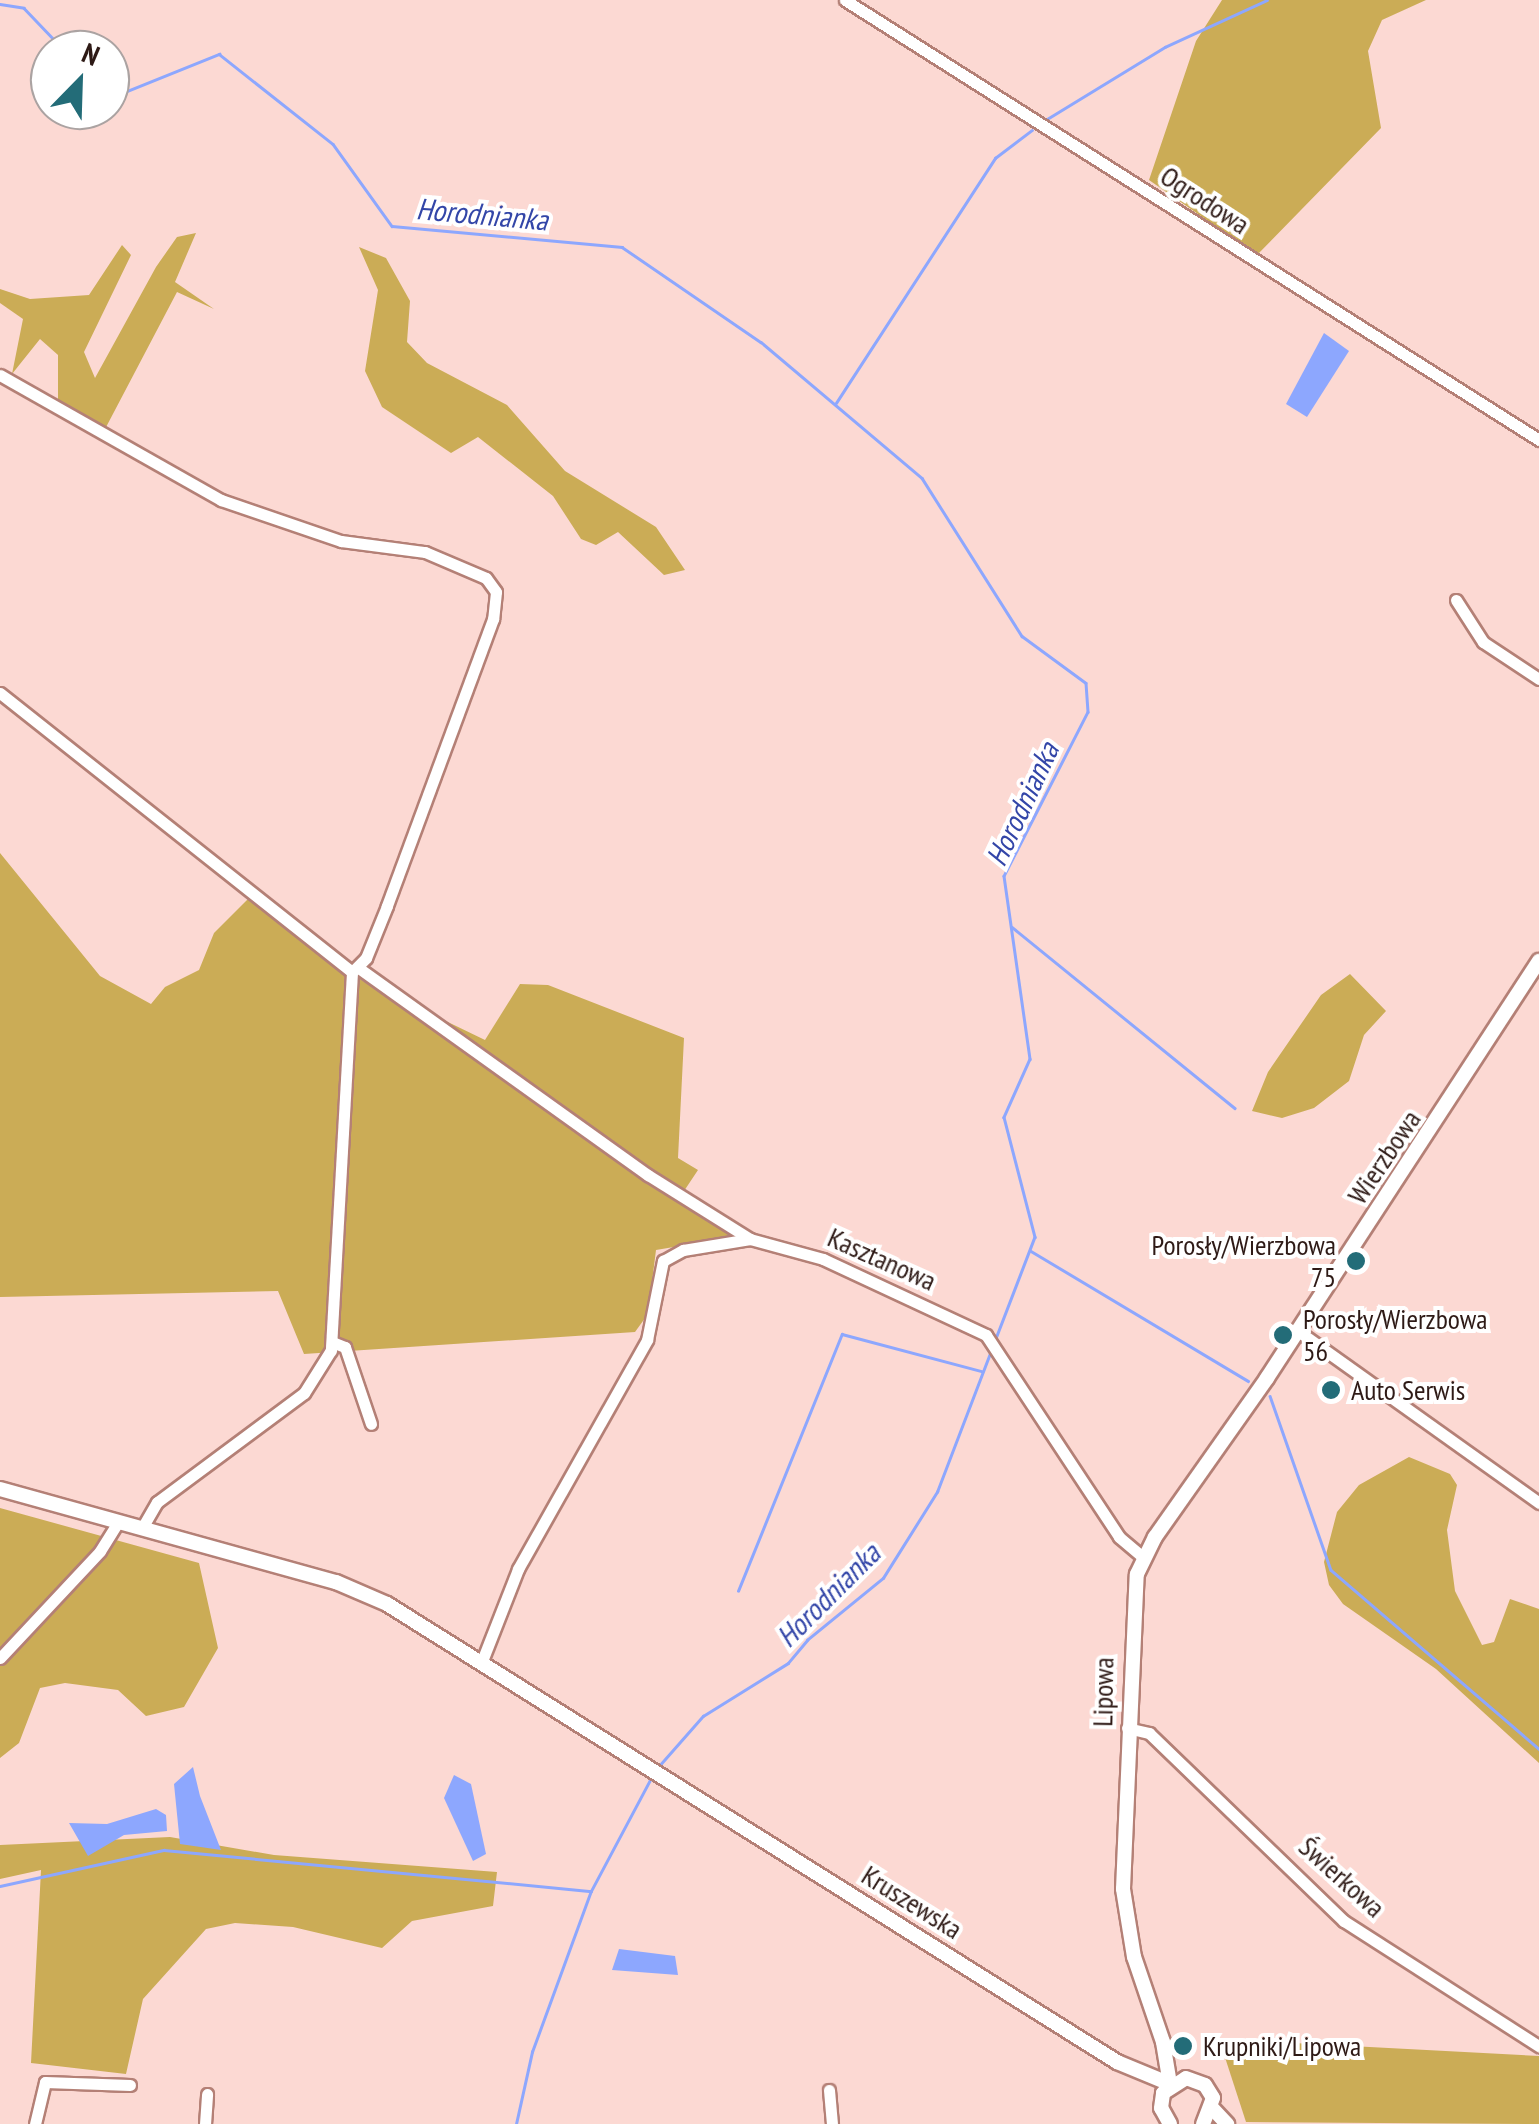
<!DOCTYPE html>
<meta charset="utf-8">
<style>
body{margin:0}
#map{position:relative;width:1539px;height:2124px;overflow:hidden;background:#fcd9d3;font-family:"PT Sans Narrow",sans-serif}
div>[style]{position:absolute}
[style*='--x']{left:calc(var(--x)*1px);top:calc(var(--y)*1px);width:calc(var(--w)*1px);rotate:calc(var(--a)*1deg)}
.green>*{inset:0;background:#cbac56}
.water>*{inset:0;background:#8da7fe}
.stream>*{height:2.5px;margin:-1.25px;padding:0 1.25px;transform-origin:1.25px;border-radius:1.25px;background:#8da7fe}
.roads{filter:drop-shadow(2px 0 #b48076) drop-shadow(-2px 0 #b48076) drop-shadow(0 2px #b48076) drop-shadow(0 -2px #b48076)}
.minor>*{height:11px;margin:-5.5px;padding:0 5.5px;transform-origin:5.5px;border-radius:5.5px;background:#fff}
.tertiary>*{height:14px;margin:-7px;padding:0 7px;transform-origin:7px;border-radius:7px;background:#fff}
.dots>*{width:28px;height:28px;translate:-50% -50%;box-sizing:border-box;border:5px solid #fff;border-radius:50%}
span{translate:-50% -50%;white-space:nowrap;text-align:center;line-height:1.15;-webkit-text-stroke:8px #fff;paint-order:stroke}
.street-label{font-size:28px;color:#2e1a16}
.poi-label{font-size:28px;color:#2e1a16}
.right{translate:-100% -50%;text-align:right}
.left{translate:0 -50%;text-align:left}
.water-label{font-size:30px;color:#3346a8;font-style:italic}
.north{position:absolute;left:30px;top:30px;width:100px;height:100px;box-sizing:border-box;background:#fff;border:2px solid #aba3a2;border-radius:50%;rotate:23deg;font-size:28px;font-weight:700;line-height:40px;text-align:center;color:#2e1a16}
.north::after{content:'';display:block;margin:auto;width:35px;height:45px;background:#236c78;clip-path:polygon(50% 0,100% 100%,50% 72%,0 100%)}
</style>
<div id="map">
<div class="green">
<i style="clip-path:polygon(1222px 0,1426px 0,1382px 20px,1368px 51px,1381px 128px,1257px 255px,1149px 180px,1196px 41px)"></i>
<i style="clip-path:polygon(196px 233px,175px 282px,214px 309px,177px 292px,104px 431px,58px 403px,58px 355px,40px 339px,12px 374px,23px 319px,0 303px,0 289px,30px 299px,89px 295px,122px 245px,131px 255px,84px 352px,95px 378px,156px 267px,177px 237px)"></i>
<i style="clip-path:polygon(359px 247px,386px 258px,410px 301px,407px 342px,427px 363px,507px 405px,565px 471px,656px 527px,685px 570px,664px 575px,618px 532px,596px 545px,581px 539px,553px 496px,478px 437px,451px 453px,382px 407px,365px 371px,378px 290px)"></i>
<i style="clip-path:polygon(0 853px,100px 976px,151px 1004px,165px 987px,199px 970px,214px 933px,248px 899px,363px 981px,485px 1040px,520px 984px,548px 985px,684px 1038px,678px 1158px,698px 1170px,678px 1200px,733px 1237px,656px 1250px,648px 1314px,635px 1332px,304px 1354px,278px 1291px,0 1297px)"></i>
<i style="clip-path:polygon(1350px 974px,1386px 1011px,1364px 1035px,1349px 1081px,1314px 1108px,1282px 1118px,1252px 1111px,1268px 1072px,1321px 995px)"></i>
<i style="clip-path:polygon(1409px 1457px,1450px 1474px,1457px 1485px,1447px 1530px,1455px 1591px,1482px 1645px,1494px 1642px,1510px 1599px,1539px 1609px,1539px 1763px,1436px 1669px,1343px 1604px,1329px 1585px,1324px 1562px,1337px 1512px,1359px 1485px)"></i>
<i style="clip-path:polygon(0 1508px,199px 1563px,218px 1648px,184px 1707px,146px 1716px,118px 1690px,65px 1683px,40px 1688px,19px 1743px,0 1758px)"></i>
<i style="clip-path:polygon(170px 1837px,274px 1855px,497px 1872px,493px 1906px,412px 1921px,382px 1948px,293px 1927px,235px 1923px,206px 1929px,143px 1999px,126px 2074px,31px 2063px,41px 1870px,0 1879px,0 1845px)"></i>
<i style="clip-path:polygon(1219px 2039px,1539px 2056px,1539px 2124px,1246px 2122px)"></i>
</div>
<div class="water">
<i style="clip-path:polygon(1324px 333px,1349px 351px,1307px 417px,1286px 404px)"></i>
<i style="clip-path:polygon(193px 1767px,200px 1796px,221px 1850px,180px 1844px,174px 1784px)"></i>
<i style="clip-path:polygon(454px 1775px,471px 1784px,486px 1854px,473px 1861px,444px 1798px)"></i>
<i style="clip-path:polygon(156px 1809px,166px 1815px,167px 1831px,124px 1835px,88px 1856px,69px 1823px,107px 1824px)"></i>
<i style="clip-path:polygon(619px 1949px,675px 1956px,678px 1975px,612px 1970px)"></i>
</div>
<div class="stream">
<i style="--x:0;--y:4;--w:24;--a:9"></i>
<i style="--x:24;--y:8;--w:58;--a:46.4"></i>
<i style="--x:110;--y:98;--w:118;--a:-22"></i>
<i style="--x:219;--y:54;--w:145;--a:38.3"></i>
<i style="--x:333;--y:144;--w:101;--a:54.3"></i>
<i style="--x:392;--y:226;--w:231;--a:5.2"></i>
<i style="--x:622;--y:247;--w:168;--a:34.4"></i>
<i style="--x:761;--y:342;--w:211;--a:40.2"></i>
<i style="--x:922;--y:478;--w:187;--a:57.7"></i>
<i style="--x:1022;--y:636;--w:79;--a:36.3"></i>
<i style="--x:1086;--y:683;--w:29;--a:86"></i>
<i style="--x:1088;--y:712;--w:184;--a:117.1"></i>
<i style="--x:1004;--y:876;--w:185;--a:81.9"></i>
<i style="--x:1030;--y:1059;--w:64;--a:114.1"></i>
<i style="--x:1004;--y:1117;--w:124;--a:75.5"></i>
<i style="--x:1035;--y:1237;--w:111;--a:111"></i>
<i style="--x:1047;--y:119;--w:138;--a:-31.4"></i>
<i style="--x:1165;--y:47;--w:112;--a:-24.7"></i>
<i style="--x:836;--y:403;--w:292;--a:-57"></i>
<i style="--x:995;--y:158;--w:46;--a:-37.1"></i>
<i style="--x:1012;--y:927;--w:287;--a:39.1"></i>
<i style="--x:1031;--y:1251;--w:253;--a:30.9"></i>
<i style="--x:1270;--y:1396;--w:184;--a:70.7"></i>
<i style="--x:1331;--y:1570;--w:274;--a:40.7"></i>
<i style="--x:738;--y:1591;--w:277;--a:-68"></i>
<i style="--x:842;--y:1334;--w:144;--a:14.9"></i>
<i style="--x:658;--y:1767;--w:68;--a:-48.6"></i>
<i style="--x:703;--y:1716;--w:100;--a:-31.9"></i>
<i style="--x:788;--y:1663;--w:30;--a:-50"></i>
<i style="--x:807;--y:1640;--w:98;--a:-39.2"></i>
<i style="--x:883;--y:1578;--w:102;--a:-57.9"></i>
<i style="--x:937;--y:1492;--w:149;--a:-69.1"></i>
<i style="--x:0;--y:1886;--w:168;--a:-12.4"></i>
<i style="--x:164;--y:1850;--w:429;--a:5.5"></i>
<i style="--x:516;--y:2124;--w:74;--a:-77.5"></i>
<i style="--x:532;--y:2052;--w:171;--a:-69.9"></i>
<i style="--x:591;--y:1891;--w:128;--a:-62"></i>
</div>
<div class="roads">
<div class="minor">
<i style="--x:845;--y:0;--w:822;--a:32.37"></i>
<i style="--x:0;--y:375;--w:254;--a:29.5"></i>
<i style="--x:221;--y:500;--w:127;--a:18.9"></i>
<i style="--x:341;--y:541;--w:85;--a:7.5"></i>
<i style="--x:425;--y:552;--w:66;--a:23.1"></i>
<i style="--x:486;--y:578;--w:17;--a:54"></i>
<i style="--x:496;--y:592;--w:27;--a:96"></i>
<i style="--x:493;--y:619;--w:306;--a:110.3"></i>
<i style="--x:387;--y:906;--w:56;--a:112"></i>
<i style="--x:366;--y:958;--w:20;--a:135"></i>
<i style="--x:1456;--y:600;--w:50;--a:57.3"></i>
<i style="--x:1483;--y:642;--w:67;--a:33.5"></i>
<i style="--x:0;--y:693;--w:449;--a:38.4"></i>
<i style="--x:352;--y:972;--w:379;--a:93.2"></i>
<i style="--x:331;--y:1350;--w:51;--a:122.1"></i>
<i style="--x:304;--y:1393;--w:183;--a:143.4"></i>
<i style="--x:157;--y:1502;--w:30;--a:120"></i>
<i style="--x:360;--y:969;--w:354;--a:35.6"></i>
<i style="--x:648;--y:1175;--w:120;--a:32.1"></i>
<i style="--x:1298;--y:1331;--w:296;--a:35.5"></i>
<i style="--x:332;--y:1342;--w:14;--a:21"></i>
<i style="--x:345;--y:1347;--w:81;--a:71.3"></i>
<i style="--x:0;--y:1658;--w:146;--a:-46.9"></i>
<i style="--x:100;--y:1551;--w:34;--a:-58"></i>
<i style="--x:482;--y:1661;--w:99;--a:-68.6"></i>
<i style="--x:518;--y:1569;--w:263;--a:-60.6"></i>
<i style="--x:647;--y:1340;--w:81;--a:-78.6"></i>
<i style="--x:663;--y:1261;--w:23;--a:-29"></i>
<i style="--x:683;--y:1250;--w:68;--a:-9.3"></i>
<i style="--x:750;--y:1239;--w:76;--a:15.3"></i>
<i style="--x:823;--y:1259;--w:180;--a:25"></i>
<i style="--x:986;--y:1335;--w:242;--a:56.6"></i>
<i style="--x:1119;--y:1537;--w:31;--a:40"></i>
<i style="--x:1127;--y:1728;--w:23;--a:13"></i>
<i style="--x:1149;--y:1733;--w:271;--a:44"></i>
<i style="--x:1344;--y:1921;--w:232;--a:32.7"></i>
<i style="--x:829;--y:2090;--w:34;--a:85"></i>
<i style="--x:35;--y:2124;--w:43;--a:-76.6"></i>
<i style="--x:45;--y:2082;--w:85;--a:2"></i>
<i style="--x:205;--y:2124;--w:30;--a:-86"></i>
</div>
<div class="tertiary">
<i style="--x:0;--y:1489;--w:349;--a:15.5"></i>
<i style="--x:336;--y:1582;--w:56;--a:23.3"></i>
<i style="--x:387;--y:1604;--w:862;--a:32.1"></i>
<i style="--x:1117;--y:2062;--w:57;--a:22.5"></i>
<i style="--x:1170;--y:2084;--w:43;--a:-99.5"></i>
<i style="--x:1163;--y:2042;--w:90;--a:-108.8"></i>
<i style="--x:1134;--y:1957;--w:69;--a:-99.2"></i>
<i style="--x:1123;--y:1889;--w:315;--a:-87.5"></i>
<i style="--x:1137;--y:1574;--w:41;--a:-64.1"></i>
<i style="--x:1155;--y:1537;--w:194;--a:-54.8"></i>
<i style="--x:1267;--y:1378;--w:498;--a:-56.9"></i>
<i style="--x:1213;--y:2109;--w:21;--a:47"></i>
<i style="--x:1170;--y:2124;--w:18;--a:-119"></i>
<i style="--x:1161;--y:2108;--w:15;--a:-82"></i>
<i style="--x:1163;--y:2093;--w:27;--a:-33"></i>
<i style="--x:1186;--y:2078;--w:20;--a:20"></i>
<i style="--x:1205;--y:2085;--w:15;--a:58"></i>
<i style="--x:1213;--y:2098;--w:28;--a:111"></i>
</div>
</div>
<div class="dots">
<i style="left:1356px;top:1261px;background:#236c78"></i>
<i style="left:1283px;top:1335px;background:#236c78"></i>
<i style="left:1331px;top:1390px;background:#236c78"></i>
<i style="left:1183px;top:2046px;background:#236c78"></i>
</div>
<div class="street-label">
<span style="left:1205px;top:200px;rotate:33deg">Ogrodowa</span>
<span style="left:1384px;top:1157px;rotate:-56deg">Wierzbowa</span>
<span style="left:882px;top:1259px;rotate:24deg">Kasztanowa</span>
<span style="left:1103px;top:1692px;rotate:-89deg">Lipowa</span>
<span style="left:1342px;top:1877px;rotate:42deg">Świerkowa</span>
<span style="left:912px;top:1902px;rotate:32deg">Kruszewska</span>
</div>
<div class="poi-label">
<span class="right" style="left:1336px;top:1261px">Porosły/Wierzbowa<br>75</span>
<span class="left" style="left:1303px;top:1335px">Porosły/Wierzbowa<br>56</span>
<span class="left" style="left:1351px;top:1390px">Auto Serwis</span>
<span class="left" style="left:1203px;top:2046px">Krupniki/Lipowa</span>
</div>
<div class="water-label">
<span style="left:482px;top:214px;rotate:5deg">Horodnianka</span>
<span style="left:1022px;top:804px;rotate:-65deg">Horodnianka</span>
<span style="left:828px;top:1595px;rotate:-45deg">Horodnianka</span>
</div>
<div class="north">N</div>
</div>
